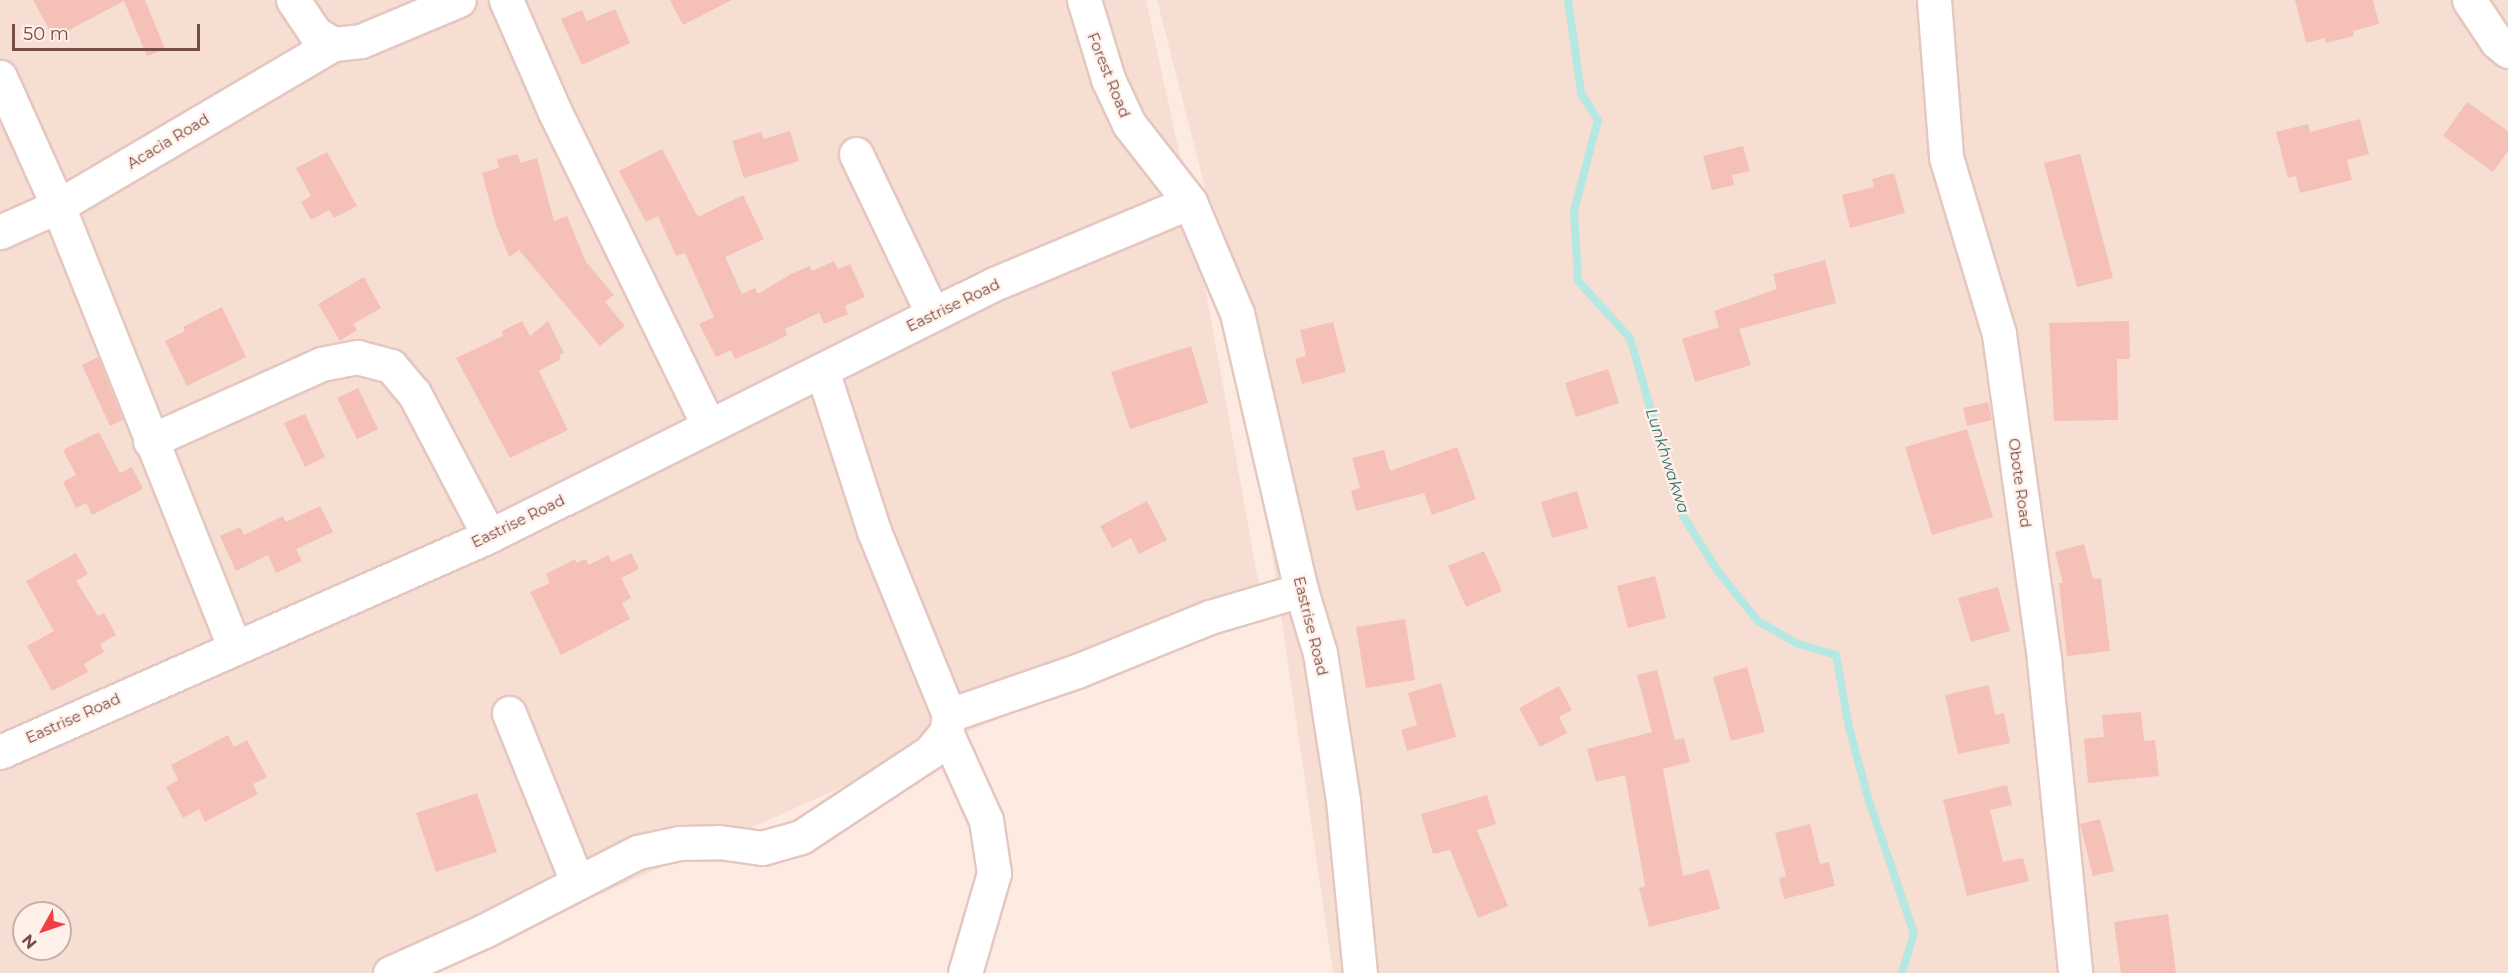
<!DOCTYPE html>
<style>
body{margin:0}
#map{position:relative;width:2508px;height:973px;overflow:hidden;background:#fdebe1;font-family:Montserrat,sans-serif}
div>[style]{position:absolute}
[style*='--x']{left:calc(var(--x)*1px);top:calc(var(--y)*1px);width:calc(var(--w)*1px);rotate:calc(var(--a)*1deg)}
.residential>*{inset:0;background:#f7ded2}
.stream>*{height:8px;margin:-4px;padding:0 4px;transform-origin:4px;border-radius:4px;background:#b5e8e2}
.building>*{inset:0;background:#f4c0b8}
.roads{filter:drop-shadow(2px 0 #e4c7c0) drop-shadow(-2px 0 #e4c7c0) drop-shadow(0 2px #e4c7c0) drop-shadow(0 -2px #e4c7c0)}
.minor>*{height:33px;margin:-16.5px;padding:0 16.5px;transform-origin:16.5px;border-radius:16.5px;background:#fff}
span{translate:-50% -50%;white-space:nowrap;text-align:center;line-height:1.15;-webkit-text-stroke:4.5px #fff1e9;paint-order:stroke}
.street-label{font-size:15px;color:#764c47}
.water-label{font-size:16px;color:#377570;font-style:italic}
.north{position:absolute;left:12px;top:901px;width:60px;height:60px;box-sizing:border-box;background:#fff1e9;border:2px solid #c8afa8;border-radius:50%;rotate:230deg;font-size:16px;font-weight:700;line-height:24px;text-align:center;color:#764c47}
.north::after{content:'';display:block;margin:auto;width:21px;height:27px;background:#ee4045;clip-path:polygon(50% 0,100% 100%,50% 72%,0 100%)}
.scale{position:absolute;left:12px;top:24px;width:188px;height:27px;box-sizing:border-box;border:3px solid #764c47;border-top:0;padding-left:8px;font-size:18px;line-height:21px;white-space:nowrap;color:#764c47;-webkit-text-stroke:4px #fff1e9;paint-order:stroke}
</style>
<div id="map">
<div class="residential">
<i style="clip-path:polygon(evenodd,0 0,1146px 0,1190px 202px,1262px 602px,422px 973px,0 973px,0 0,24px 913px,60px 913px,60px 949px,24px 949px,24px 913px)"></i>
<i style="clip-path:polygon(1157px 0,2508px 0,2508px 973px,1333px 973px,1237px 313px)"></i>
</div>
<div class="stream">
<i style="--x:1568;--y:0;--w:94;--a:82"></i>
<i style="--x:1581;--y:93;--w:32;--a:58"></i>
<i style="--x:1598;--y:120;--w:94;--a:104.8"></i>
<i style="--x:1574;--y:211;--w:70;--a:86.7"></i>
<i style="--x:1578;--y:281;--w:77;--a:47.6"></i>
<i style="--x:1630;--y:338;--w:180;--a:73.9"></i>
<i style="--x:1680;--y:511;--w:70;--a:57.9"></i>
<i style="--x:1717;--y:570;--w:65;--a:51.2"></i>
<i style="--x:1758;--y:621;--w:46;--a:29.9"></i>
<i style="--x:1798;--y:644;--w:40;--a:16"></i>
<i style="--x:1836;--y:655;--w:73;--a:79.8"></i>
<i style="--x:1849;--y:727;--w:73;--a:75"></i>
<i style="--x:1868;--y:798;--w:143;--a:71.2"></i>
<i style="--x:1914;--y:933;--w:42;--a:106.7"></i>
</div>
<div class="building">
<i style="clip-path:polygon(33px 0,145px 0,165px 49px,147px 56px,124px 1px,54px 38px)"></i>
<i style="clip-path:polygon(670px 0,732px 0,683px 25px)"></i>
<i style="clip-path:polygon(2295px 0,2373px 0,2379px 24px,2353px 31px,2354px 36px,2326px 43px,2325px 38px,2306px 43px)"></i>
<i style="clip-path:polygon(615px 9px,630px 43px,582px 65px,561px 19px,582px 10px,587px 21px)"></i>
<i style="clip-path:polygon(2467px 102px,2508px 131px,2508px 151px,2493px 172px,2443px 136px)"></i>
<i style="clip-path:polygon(2360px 119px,2369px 154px,2347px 160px,2352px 180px,2300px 193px,2296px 176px,2288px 178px,2276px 132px,2308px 124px,2310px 132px)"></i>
<i style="clip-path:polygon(790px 131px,799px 161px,744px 178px,732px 141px,761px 132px,764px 139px)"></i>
<i style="clip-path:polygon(1743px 146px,1750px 171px,1732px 175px,1734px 185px,1712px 190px,1703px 156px)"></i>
<i style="clip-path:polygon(662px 149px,698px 217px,743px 195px,764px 239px,725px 257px,742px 294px,755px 288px,758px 294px,791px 274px,810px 266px,812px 271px,834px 261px,838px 269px,850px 264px,865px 297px,845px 306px,848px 314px,824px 324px,819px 313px,785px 329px,787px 335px,770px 344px,735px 359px,731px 350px,716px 357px,699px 324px,714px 317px,685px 253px,676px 256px,658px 216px,646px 222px,619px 171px)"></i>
<i style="clip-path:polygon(327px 152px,357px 206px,334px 218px,329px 210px,311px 220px,301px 202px,311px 196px,296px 168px)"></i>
<i style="clip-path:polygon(518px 154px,520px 163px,537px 158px,554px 221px,567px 216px,586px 262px,614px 295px,605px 302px,625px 326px,600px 346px,519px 250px,509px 257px,496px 225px,482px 173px,499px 168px,497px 159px)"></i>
<i style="clip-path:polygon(2080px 154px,2113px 278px,2077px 287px,2044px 163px)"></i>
<i style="clip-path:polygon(1894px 173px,1905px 213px,1850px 228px,1842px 195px,1874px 187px,1872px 179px)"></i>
<i style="clip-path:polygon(1825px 260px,1836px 303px,1739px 329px,1751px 365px,1695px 382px,1682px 339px,1719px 327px,1714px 311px,1777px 289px,1773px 274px)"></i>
<i style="clip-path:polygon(364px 277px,381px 308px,353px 324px,357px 330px,340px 341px,318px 304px)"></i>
<i style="clip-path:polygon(222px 307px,246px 357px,187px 386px,165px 341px,185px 331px,183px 327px)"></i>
<i style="clip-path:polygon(522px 321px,530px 336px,548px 321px,564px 353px,559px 355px,561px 359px,539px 371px,568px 430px,510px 458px,456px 358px,503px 336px,502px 331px)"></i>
<i style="clip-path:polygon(2129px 321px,2130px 359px,2117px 359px,2118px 420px,2054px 421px,2049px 323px)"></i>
<i style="clip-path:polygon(1333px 322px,1346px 372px,1302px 384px,1295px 359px,1306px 356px,1300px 330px)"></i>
<i style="clip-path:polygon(1191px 346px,1208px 403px,1130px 429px,1111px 372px)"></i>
<i style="clip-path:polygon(98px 357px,123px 420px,110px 426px,82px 365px)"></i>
<i style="clip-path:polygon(1608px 369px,1619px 403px,1576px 417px,1565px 383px)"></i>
<i style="clip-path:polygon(358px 388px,378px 429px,357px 439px,337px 398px)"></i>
<i style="clip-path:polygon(1988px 402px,1992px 420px,1967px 426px,1963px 408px)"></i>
<i style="clip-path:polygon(305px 414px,325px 457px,305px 467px,284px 423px)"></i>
<i style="clip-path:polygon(1967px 429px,1993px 517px,1932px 535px,1905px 447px)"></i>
<i style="clip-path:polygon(99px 432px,120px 473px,132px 467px,143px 489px,92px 515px,86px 503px,76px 508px,63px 482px,76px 475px,63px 450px)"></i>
<i style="clip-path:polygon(1457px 447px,1476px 499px,1432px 515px,1424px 493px,1356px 511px,1351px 491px,1360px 488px,1352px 458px,1384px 450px,1390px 471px)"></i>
<i style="clip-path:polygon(1577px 491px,1588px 528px,1552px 538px,1541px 502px)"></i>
<i style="clip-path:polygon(1147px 501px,1167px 540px,1139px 554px,1131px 538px,1112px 548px,1100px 526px)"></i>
<i style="clip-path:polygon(320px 506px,333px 532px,296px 549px,302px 561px,276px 573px,268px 555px,236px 571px,220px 536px,240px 527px,244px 535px,283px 516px,286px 522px)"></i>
<i style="clip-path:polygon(2084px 544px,2093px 579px,2101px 578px,2110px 651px,2067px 656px,2059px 583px,2063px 583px,2055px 552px)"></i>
<i style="clip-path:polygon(1484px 551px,1502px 591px,1466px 607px,1448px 566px)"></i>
<i style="clip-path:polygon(76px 553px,88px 574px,76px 581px,98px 616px,104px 613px,116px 635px,100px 644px,104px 652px,84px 664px,88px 672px,52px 691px,27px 646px,54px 631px,26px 581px)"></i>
<i style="clip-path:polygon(631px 553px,639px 569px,621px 578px,631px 598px,622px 603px,630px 619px,561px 655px,530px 592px,550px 583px,546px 574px,575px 559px,577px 563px,586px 559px,589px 565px,608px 555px,612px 562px)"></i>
<i style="clip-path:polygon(1655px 576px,1666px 618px,1628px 628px,1617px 586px)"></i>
<i style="clip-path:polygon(1998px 587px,2010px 631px,1971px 642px,1958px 598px)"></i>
<i style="clip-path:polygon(1405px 619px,1415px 680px,1366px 688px,1356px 627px)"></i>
<i style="clip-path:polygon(1747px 667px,1765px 732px,1731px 741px,1713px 677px)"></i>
<i style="clip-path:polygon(1657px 670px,1675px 740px,1684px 738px,1690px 762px,1663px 769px,1683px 876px,1709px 869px,1720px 909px,1649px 927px,1639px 888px,1645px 886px,1625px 775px,1596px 782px,1587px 749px,1652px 732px,1637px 675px)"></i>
<i style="clip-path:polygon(1441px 683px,1456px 737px,1407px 751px,1401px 730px,1417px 725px,1408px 693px)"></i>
<i style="clip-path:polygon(1989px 685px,1995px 715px,2004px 713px,2010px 743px,1958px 754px,1945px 695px)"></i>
<i style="clip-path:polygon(1559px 686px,1572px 710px,1559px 717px,1567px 733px,1540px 747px,1519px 708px)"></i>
<i style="clip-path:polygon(2141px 712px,2144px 741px,2155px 740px,2159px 776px,2088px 783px,2084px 739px,2104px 737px,2102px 715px)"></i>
<i style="clip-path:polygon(228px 735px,234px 747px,247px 740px,267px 777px,253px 784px,258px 794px,205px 822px,199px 809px,183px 818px,166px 787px,178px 780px,171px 765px)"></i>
<i style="clip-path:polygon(2007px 785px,2012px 805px,1990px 810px,2003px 862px,2023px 858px,2029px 881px,1967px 896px,1943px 800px)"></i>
<i style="clip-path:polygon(477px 793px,497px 852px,436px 872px,416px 813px)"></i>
<i style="clip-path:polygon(1487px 795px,1496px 824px,1477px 830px,1508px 906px,1478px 918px,1450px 850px,1433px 854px,1421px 814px)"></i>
<i style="clip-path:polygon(2100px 819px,2114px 871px,2093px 876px,2080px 824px)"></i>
<i style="clip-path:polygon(1810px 824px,1820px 864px,1829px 862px,1835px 886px,1784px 899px,1779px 878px,1786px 876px,1775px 833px)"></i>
<i style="clip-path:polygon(2168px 914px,2176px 973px,2121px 973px,2114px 922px)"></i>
</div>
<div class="roads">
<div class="minor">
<i style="--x:293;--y:0;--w:40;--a:56"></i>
<i style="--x:315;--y:33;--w:21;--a:31"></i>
<i style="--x:333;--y:44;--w:28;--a:-6"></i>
<i style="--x:361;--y:41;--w:106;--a:-22.7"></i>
<i style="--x:506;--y:0;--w:122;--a:66.4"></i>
<i style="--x:555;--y:112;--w:350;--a:63.9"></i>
<i style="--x:1084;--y:0;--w:83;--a:73.1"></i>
<i style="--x:1108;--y:79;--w:50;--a:65"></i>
<i style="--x:1129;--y:124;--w:99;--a:52"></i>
<i style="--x:1190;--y:202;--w:121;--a:67.1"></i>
<i style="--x:1237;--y:313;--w:284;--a:77"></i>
<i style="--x:1301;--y:590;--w:66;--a:73.2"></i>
<i style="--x:1320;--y:653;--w:149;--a:81.1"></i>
<i style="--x:1343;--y:800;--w:174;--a:84.4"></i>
<i style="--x:1934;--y:0;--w:157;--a:85.6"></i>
<i style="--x:1946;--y:157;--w:185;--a:73.3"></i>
<i style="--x:1999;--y:334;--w:329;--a:82.1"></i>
<i style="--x:2044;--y:660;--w:315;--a:84.3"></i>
<i style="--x:2469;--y:0;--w:50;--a:56.3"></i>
<i style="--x:2497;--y:42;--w:14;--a:39"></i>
<i style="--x:0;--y:77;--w:141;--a:65.8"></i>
<i style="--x:58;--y:206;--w:474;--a:68.2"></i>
<i style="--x:856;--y:154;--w:178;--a:64.4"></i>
<i style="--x:0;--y:232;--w:64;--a:-24.1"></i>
<i style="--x:58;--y:206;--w:319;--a:-30.5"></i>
<i style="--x:150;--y:441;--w:188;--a:-24.2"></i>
<i style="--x:321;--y:364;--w:37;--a:-11"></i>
<i style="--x:357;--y:357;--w:35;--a:15"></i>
<i style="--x:391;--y:366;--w:35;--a:50"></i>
<i style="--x:414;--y:393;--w:161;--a:62.3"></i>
<i style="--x:509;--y:713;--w:181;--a:68"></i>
<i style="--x:949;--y:715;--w:135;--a:-19"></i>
<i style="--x:1077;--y:671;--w:144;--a:-22.1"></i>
<i style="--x:1210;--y:617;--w:95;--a:-16.5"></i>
<i style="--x:946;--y:732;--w:97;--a:65.6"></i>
<i style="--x:986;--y:820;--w:54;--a:81.4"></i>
<i style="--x:994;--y:873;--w:104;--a:106.2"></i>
<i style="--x:0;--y:752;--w:535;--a:-23.83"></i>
<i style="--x:489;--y:536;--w:564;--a:-26.52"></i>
<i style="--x:994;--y:284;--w:212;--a:-22.7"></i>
<i style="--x:390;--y:973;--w:103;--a:-24.1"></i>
<i style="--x:484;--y:931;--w:173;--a:-27.2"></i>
<i style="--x:638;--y:852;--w:43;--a:-12.1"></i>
<i style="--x:680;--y:843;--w:39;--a:-1"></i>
<i style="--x:719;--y:842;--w:43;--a:7.9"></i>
<i style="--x:762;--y:848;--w:41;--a:-15.8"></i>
<i style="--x:801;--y:837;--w:154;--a:-33.4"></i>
<i style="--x:930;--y:752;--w:26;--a:-51"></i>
<i style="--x:946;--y:732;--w:17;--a:-80"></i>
<i style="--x:949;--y:715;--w:199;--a:-112.2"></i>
<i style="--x:874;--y:531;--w:169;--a:-107.9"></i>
</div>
</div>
<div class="street-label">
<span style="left:1109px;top:75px;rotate:68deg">Forest Road</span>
<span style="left:168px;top:141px;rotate:-31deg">Acacia Road</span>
<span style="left:953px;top:305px;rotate:-26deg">Eastrise Road</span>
<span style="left:2020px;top:483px;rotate:82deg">Obote Road</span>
<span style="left:518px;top:521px;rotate:-26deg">Eastrise Road</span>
<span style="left:1311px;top:626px;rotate:76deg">Eastrise Road</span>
<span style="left:73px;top:718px;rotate:-24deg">Eastrise Road</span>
</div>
<div class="water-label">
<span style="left:1667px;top:461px;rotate:72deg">Lunkhwakwa</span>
</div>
<div class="north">N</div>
<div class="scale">50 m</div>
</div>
